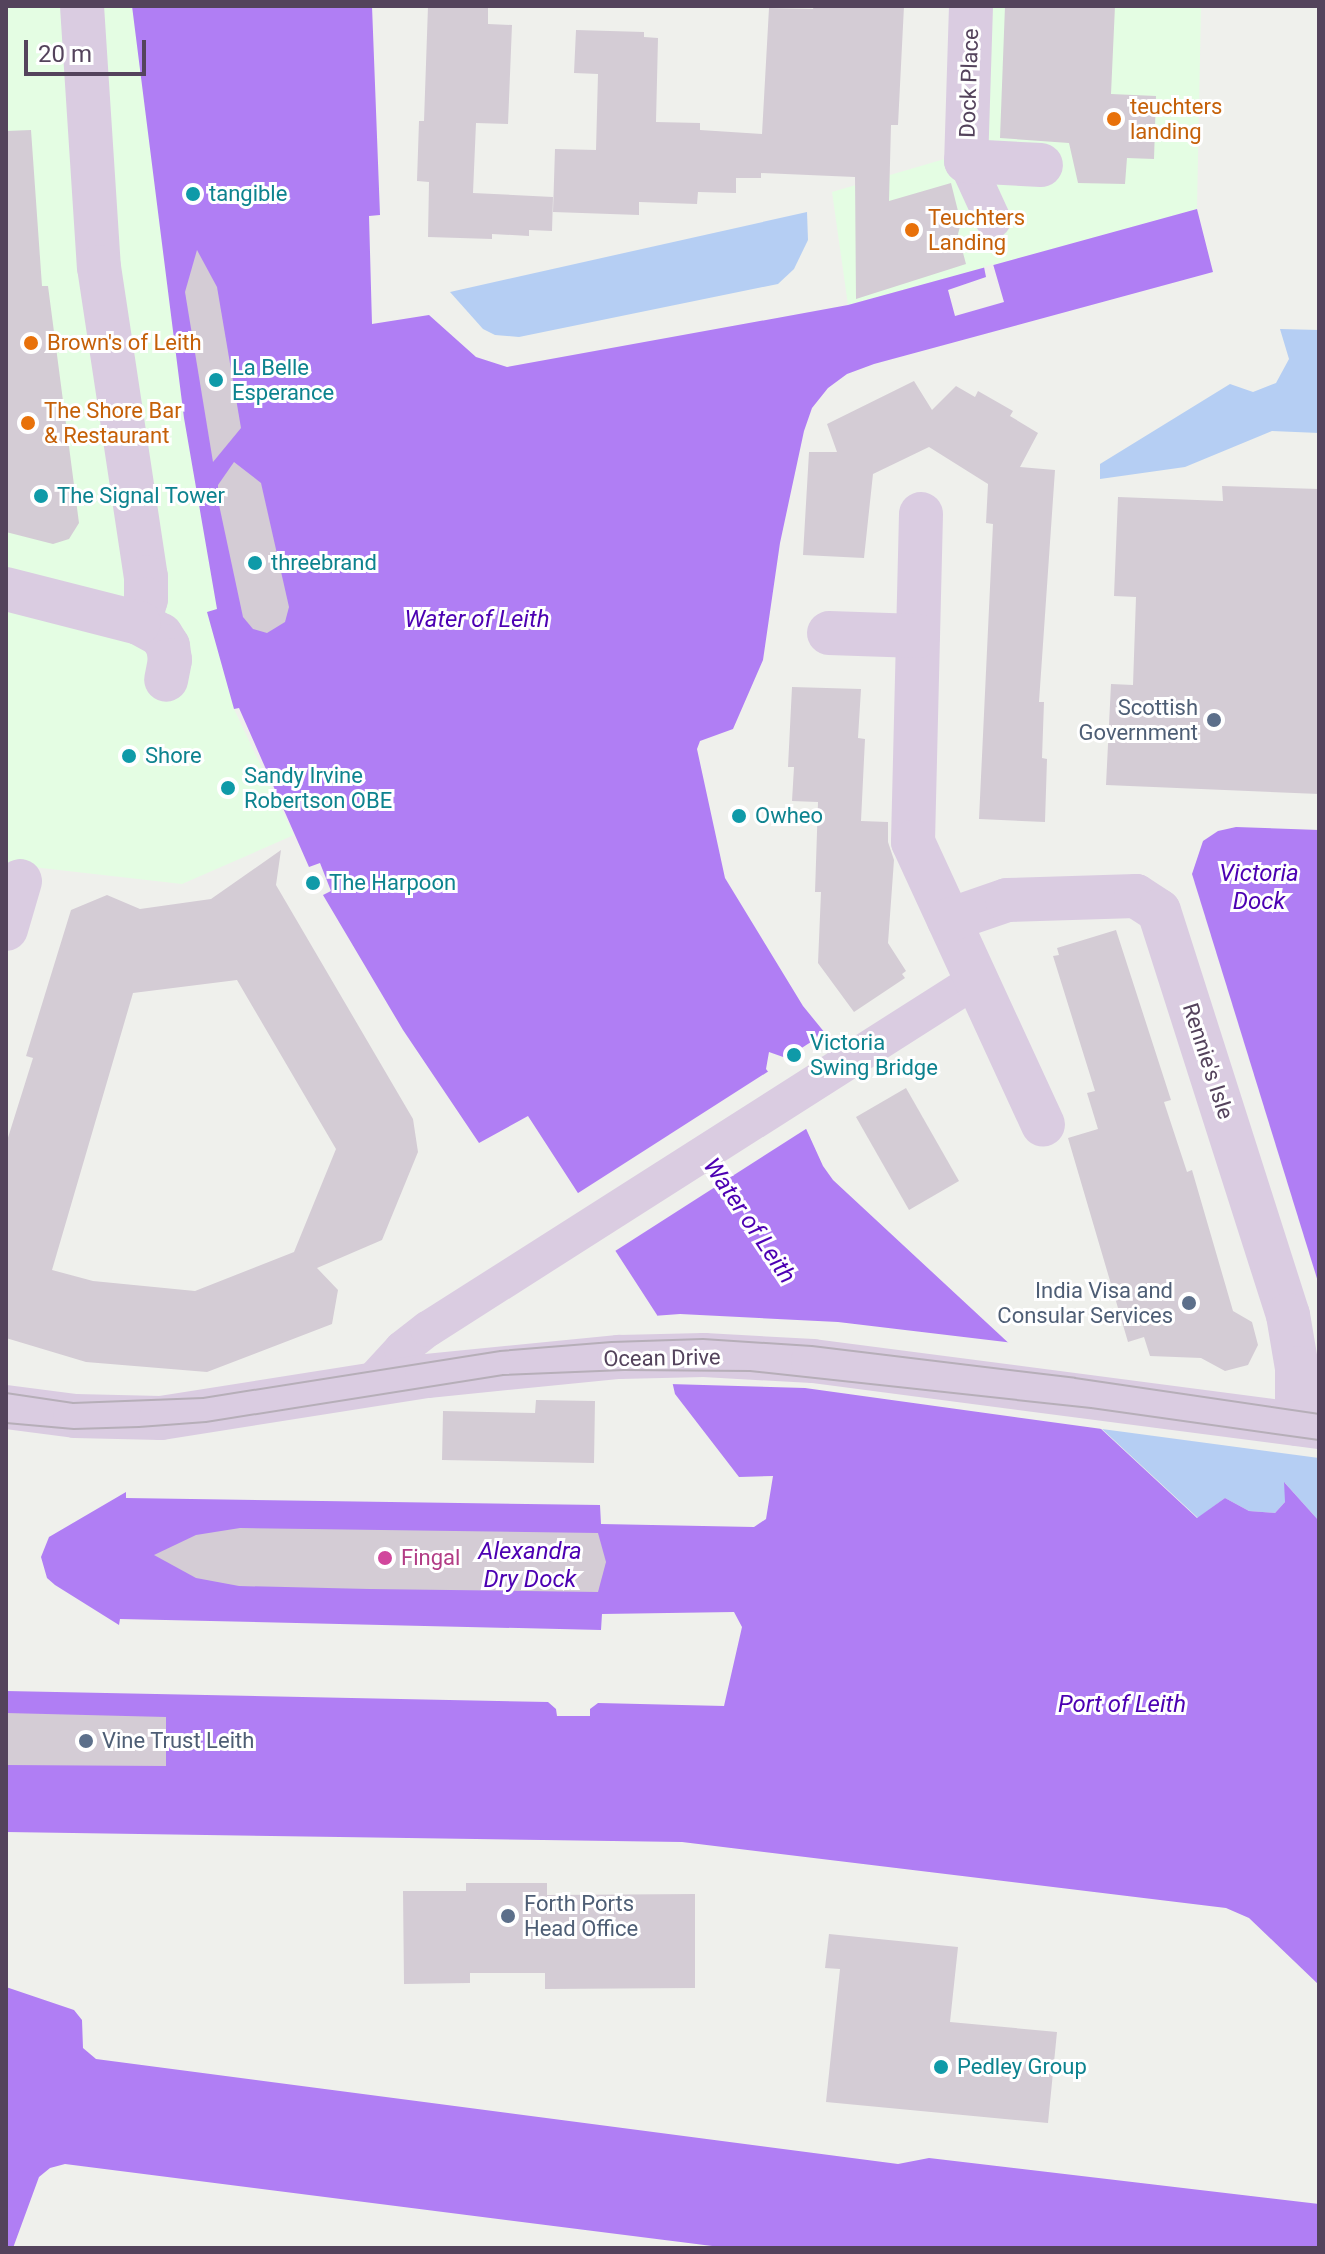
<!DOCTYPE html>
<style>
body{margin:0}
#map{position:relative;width:1325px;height:2254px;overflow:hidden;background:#eff0ec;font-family:Roboto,sans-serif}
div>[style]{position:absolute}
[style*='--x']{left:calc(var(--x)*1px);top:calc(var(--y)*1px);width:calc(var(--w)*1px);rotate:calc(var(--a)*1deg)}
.commercial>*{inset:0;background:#e4fde3}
.green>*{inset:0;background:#b5cef3}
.water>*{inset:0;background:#b07ef4}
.pier>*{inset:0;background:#eff0ec}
.building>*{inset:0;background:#d4ccd5}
.pedestrian>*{height:36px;margin:-18px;padding:0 18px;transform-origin:18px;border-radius:18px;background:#dacce1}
.minor>*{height:44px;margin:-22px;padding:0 22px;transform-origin:22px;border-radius:22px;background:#dacce1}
.tram>*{height:2px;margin:-1px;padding:0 1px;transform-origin:1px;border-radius:1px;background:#b6aeb8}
.dots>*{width:22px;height:22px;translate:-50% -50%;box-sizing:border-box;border:4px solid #fff;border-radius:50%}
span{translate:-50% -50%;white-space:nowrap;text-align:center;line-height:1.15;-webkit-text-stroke:6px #fff;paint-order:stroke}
.street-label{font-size:22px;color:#54435c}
.food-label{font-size:22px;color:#c56008}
.left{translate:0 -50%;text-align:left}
.culture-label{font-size:22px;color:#0d838f}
.service-label{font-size:22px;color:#4e5e75}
.right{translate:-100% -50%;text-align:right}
.hotel-label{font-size:22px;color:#b23c85}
.water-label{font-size:24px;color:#4c00b2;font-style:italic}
.frame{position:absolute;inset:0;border:8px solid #54435c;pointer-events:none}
.scale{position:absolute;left:24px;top:40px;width:122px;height:36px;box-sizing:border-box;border:4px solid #54435c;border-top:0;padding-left:10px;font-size:24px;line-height:28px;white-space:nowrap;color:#54435c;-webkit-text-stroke:6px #fff;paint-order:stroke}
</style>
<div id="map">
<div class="commercial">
<i style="clip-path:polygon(6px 6px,155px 6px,234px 709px,294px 835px,182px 884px,6px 864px)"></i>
<i style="clip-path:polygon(988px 6px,1201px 6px,1197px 209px,848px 305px,832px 192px,982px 148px)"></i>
</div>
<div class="green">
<i style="clip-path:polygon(807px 212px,808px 240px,794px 269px,778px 284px,519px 337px,495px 335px,483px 329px,450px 292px)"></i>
<i style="clip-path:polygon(1280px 329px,1319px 330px,1319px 433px,1272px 431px,1185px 467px,1100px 479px,1100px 464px,1230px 384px,1253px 392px,1276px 383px,1289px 359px)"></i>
<i style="clip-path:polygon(1102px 1429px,1319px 1458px,1319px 1521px,1285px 1483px,1285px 1502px,1275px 1513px,1249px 1511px,1225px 1498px,1198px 1518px)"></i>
</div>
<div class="water">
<i style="clip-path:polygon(132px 6px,372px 6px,380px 215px,369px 216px,372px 324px,429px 315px,476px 357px,507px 367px,848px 305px,1197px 209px,1213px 272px,874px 364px,847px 374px,828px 388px,812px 408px,804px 431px,780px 543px,763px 660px,733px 729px,700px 741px,697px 749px,725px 878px,803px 1006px,825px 1033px,786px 1058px,769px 1052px,766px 1069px,798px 1111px,823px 1166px,833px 1180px,1197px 1518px,1225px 1498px,1249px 1511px,1275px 1513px,1285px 1502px,1284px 1482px,1319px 1521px,1319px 1985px,1249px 1918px,1226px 1908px,682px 1842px,6px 1832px,6px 1691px,548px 1702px,556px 1709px,557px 1716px,590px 1716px,590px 1709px,598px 1703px,724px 1706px,742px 1627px,734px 1612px,602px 1614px,601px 1630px,120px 1619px,119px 1625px,55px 1585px,47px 1578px,41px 1557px,49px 1537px,126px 1492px,126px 1498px,600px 1505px,601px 1524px,754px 1527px,766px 1519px,773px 1476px,739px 1477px,675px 1394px,657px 1315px,528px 1116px,479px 1143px,403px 1030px,323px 895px,331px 891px,320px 863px,309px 867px,239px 708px,234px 709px,207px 612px,217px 609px,184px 418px)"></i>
<i style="clip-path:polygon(1236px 827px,1319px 830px,1319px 1285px,1192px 874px,1203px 841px,1218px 831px)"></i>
<i style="clip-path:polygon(6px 1987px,74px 2010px,82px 2020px,83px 2048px,96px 2059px,898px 2164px,929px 2158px,1319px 2204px,1319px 2248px,728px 2248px,65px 2164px,50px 2168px,39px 2177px,13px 2248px,6px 2248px)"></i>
</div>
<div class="pier">
<i style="clip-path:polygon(993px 264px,1004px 302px,955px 316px,948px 290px,986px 277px,984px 267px)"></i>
<i style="clip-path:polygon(772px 1069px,792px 1093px,809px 1127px,612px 1253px,575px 1195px)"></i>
<i style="clip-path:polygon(680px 1314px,838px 1322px,1014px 1343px,1096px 1419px,1102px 1429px,805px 1388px,669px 1384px,653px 1316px)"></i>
</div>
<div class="building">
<i style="clip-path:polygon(428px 6px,488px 6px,488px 24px,512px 25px,508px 124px,476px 123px,473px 193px,553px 197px,552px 231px,529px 230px,529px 236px,492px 234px,492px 239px,428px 237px,429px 182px,417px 181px,419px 121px,424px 121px)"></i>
<i style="clip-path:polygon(814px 6px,904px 6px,898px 125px,891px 125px,889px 201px,951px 183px,961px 223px,958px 234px,966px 264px,856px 299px,855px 177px,761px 173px,761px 178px,736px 178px,736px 193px,698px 192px,697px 204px,639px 202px,639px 215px,553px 212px,555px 149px,596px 150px,598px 74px,574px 73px,576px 30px,644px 32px,644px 37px,658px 38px,656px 122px,700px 123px,700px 130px,762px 134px,769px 8px,813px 9px)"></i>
<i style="clip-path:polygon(1005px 6px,1115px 6px,1111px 94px,1156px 96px,1154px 159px,1127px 158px,1125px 184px,1078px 183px,1069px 143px,1000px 138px)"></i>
<i style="clip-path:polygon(31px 130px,42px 286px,48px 286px,79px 523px,69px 539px,53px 544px,6px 532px,6px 131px)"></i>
<i style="clip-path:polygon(197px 250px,217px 287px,241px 428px,213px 462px,185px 292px)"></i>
<i style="clip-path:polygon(914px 381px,932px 410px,956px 386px,975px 397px,978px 391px,1013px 411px,1010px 416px,1038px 433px,1020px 467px,1055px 470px,1039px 702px,1044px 702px,1042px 758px,1047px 759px,1045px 822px,979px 819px,993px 524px,986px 523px,988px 484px,929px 447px,873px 474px,864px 558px,803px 555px,809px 452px,837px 452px,827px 424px)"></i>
<i style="clip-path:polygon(234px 462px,261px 483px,289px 607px,285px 622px,267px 633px,253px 629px,243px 617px,218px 500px,218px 485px)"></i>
<i style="clip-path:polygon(1222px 486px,1319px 489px,1319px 794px,1106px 785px,1111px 684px,1133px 685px,1136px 597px,1114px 596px,1118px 497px,1223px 501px)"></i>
<i style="clip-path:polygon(792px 687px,861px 689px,858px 738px,865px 739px,861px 821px,888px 822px,888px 842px,894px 860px,888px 943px,906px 971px,902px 974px,905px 978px,854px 1012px,818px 963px,821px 892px,815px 892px,818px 802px,792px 801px,794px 767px,788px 767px)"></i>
<i style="clip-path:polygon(evenodd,281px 850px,276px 885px,413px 1119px,418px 1152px,382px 1240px,317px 1268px,338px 1290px,332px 1324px,207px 1372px,86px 1362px,6px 1338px,6px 1144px,33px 1058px,26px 1056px,71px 910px,107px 895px,140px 909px,211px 899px,281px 850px,237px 980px,336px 1149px,294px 1252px,195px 1291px,93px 1281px,52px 1270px,133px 993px,237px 980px)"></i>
<i style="clip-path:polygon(1116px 930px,1171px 1100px,1164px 1102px,1187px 1172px,1192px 1170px,1233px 1311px,1252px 1322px,1258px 1345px,1248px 1365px,1225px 1371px,1201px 1358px,1150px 1356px,1144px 1337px,1128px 1342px,1068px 1138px,1098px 1129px,1087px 1093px,1095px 1091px,1053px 956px,1059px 955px,1057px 948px)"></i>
<i style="clip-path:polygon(906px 1088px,959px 1181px,909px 1210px,856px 1117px)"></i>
<i style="clip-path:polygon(536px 1400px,595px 1401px,594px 1463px,442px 1460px,443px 1411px,535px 1413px)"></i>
<i style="clip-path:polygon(240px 1528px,598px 1533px,606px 1562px,598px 1592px,369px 1589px,239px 1586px,196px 1578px,154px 1555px,196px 1535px)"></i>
<i style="clip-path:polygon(6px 1713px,166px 1717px,166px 1766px,6px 1765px)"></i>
<i style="clip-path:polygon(466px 1883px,547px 1883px,547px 1895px,695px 1894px,695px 1988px,545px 1989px,545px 1973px,470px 1973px,470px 1983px,404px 1984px,403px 1891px,466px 1891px)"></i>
<i style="clip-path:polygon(829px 1934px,958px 1947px,950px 2022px,1057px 2032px,1048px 2123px,826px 2102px,840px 1969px,825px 1968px)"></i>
</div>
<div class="pedestrian">
<i style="--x:966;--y:161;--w:65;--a:65.4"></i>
<i style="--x:371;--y:1383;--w:46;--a:-47.6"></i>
<i style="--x:402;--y:1349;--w:33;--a:-38"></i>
<i style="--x:428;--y:1329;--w:650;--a:-32.49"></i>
</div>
<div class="minor">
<i style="--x:82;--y:6;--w:262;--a:86.3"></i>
<i style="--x:99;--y:267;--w:314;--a:81.4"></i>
<i style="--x:146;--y:577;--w:22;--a:90"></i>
<i style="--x:146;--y:599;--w:25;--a:106"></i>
<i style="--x:139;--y:623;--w:25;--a:29"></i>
<i style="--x:161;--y:635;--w:13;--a:58"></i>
<i style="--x:168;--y:646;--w:14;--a:82"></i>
<i style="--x:170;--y:660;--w:20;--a:101"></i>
<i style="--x:971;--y:6;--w:155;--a:91.8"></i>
<i style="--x:966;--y:161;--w:75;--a:3.1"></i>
<i style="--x:921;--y:514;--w:328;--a:91.4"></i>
<i style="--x:913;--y:842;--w:311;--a:65.3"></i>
<i style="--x:6;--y:589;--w:137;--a:14.3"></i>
<i style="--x:829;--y:633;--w:89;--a:1.9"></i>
<i style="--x:949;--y:920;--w:61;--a:-19"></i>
<i style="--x:1007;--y:900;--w:129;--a:-1.8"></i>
<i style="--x:1136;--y:896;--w:27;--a:33"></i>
<i style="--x:1159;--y:911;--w:424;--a:72.3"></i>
<i style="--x:1288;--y:1315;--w:54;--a:80.4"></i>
<i style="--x:1297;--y:1368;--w:56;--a:90"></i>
<i style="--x:6;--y:929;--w:50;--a:-73.7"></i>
<i style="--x:6;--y:1407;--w:70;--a:7.4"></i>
<i style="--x:75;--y:1416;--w:86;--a:1.3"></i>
<i style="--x:161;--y:1418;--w:269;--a:-9"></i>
<i style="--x:427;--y:1376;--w:193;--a:-5.7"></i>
<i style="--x:619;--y:1357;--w:85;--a:-1.3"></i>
<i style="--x:704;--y:1355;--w:109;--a:3.2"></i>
<i style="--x:813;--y:1361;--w:510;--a:7.43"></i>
</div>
<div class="tram">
<i style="--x:6;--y:1393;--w:68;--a:8.5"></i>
<i style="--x:73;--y:1403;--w:130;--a:-2.2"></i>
<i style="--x:203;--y:1398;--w:301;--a:-9"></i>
<i style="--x:500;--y:1351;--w:112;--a:-4.6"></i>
<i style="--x:612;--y:1342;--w:91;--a:-1.9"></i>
<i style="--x:703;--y:1339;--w:109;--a:3.7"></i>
<i style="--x:812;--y:1346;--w:265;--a:6.9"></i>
<i style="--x:1075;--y:1378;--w:247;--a:8.4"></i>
<i style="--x:6;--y:1423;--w:68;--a:5"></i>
<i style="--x:74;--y:1429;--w:65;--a:-1.8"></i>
<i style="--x:139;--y:1427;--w:67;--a:-4.3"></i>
<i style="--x:206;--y:1422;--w:301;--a:-9"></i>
<i style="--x:503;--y:1375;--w:121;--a:-2.4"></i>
<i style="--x:624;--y:1370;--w:126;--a:0.5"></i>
<i style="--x:750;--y:1371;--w:343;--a:6.2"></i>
<i style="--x:1091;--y:1408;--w:230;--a:8"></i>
</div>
<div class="dots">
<i style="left:1114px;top:119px;background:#e8710a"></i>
<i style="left:193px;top:194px;background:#0f9aa8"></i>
<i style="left:912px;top:230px;background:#e8710a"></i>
<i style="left:31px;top:343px;background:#e8710a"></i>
<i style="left:216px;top:380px;background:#0f9aa8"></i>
<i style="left:28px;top:423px;background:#e8710a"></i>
<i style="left:41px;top:496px;background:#0f9aa8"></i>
<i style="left:255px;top:563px;background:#0f9aa8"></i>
<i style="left:1214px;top:720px;background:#5c6f8a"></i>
<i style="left:129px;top:756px;background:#0f9aa8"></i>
<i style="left:228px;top:788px;background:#0f9aa8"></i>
<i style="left:739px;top:816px;background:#0f9aa8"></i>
<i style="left:313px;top:883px;background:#0f9aa8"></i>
<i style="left:794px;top:1055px;background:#0f9aa8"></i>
<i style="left:1189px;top:1303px;background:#5c6f8a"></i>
<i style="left:385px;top:1558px;background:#d1479c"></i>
<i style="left:86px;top:1741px;background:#5c6f8a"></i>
<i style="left:508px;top:1916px;background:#5c6f8a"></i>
<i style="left:941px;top:2067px;background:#0f9aa8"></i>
</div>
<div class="street-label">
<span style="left:969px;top:83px;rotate:-88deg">Dock Place</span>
<span style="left:1208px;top:1061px;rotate:72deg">Rennie's Isle</span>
<span style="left:662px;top:1358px;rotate:-1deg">Ocean Drive</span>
</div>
<div class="food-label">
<span class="left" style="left:1130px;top:119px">teuchters<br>landing</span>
<span class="left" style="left:928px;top:230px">Teuchters<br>Landing</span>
<span class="left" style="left:47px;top:343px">Brown's of Leith</span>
<span class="left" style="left:44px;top:423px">The Shore Bar<br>&amp; Restaurant</span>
</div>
<div class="culture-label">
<span class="left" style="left:209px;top:194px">tangible</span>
<span class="left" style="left:232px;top:380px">La Belle<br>Esperance</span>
<span class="left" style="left:57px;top:496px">The Signal Tower</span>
<span class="left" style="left:271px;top:563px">threebrand</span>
<span class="left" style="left:145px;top:756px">Shore</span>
<span class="left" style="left:244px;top:788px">Sandy Irvine<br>Robertson OBE</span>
<span class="left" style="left:755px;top:816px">Owheo</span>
<span class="left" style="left:329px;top:883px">The Harpoon</span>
<span class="left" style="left:810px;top:1055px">Victoria<br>Swing Bridge</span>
<span class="left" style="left:957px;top:2067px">Pedley Group</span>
</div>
<div class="service-label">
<span class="right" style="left:1198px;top:720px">Scottish<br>Government</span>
<span class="right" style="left:1173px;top:1303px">India Visa and<br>Consular Services</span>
<span class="left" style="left:102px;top:1741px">Vine Trust Leith</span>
<span class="left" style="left:524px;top:1916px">Forth Ports<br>Head Office</span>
</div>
<div class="hotel-label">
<span class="left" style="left:401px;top:1558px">Fingal</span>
</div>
<div class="water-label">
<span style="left:477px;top:620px">Water of Leith</span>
<span style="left:1259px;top:888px">Victoria<br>Dock</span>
<span style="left:749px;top:1221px;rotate:56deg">Water of Leith</span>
<span style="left:530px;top:1566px">Alexandra<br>Dry Dock</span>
<span style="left:1122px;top:1705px">Port of Leith</span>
</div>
<div class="frame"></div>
<div class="scale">20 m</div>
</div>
